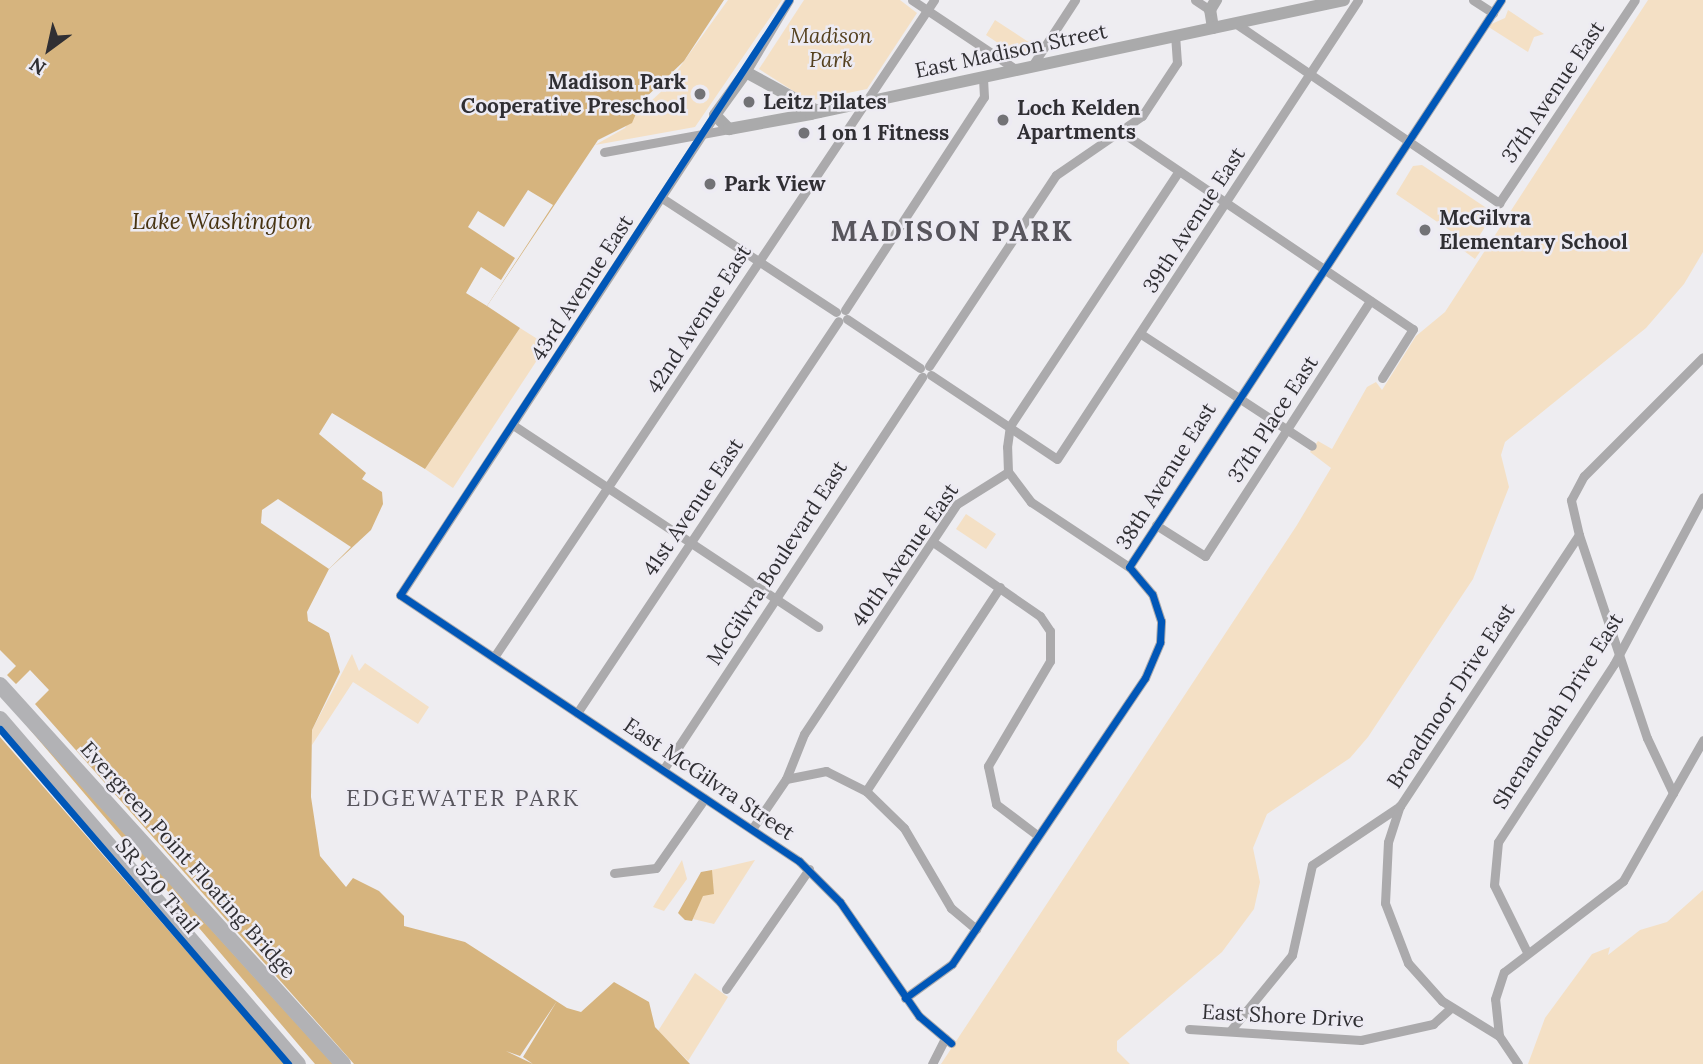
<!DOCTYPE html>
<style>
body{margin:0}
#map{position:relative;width:1703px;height:1064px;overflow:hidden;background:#eeedf1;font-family:Lora,serif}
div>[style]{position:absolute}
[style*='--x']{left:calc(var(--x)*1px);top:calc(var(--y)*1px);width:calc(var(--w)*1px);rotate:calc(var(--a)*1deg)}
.green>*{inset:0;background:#f4e0c5}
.water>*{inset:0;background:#d6b47e}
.pier>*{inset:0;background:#eeedf1}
.street>*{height:9px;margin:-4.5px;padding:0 4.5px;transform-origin:4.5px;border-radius:4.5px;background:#abaaac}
.secondary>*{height:12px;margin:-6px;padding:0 6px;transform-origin:6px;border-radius:6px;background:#aaaaab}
.highway>*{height:16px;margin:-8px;padding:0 8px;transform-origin:8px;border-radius:8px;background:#b2b2b5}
.cycleway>*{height:7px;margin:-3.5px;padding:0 3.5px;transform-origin:3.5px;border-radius:3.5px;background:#0057b8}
.dots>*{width:19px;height:19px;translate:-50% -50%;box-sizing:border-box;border:4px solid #edebf3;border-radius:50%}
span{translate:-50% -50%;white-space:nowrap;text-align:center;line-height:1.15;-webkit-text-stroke:5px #edebf3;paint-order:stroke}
.park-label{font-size:21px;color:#55411f;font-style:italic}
.street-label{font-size:21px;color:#302f33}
.poi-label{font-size:21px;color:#302f33;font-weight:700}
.right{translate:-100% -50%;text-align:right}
.left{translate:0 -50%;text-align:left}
.water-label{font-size:23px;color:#473311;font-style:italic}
.neighbourhood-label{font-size:23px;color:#58565d;letter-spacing:2px}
.district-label{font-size:28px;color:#58565d;font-weight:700;letter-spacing:2px}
.north{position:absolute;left:14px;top:14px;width:70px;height:70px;-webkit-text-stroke:5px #edebf3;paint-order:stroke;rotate:213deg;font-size:19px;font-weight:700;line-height:28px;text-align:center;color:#302f33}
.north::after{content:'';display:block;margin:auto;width:24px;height:32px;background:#302f33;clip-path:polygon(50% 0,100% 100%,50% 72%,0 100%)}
</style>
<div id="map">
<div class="green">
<i style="clip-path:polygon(728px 0,782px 0,695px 127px,595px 145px,625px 128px,644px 99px,650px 102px,664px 89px)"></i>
<i style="clip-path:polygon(804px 0,900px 0,917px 13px,867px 89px,809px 101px,759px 69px)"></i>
<i style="clip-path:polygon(1648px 0,1703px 0,1703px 252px,1684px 284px,1646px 328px,1505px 442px,1501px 455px,1509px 487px,1473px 579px,1368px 737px,1350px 758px,1267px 814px,1253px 848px,1260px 882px,1254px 909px,1222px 952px,1117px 1041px,1117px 1051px,1130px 1064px,941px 1064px,1297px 525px,1331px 468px,1310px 452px,1318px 441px,1332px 449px,1367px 387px,1376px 382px,1382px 390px,1416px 336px,1445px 312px)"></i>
<i style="clip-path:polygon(1508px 10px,1544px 34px,1534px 37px,1528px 52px,1487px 26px,1505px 18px)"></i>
<i style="clip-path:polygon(995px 20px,1027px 41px,1036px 40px,1026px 55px,1019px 57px,986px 35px)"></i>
<i style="clip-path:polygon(1422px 165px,1494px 213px,1476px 241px,1484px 246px,1475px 259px,1460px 248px,1467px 242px,1396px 194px,1413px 166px)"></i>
<i style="clip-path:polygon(520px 328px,547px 345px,453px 488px,425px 469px)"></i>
<i style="clip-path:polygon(966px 514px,996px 534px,986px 549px,956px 529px)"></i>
<i style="clip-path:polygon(352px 654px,359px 671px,365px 663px,429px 707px,418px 724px,353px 682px,312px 745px,312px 730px)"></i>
<i style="clip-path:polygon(682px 860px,687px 879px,664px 911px,653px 907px)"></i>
<i style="clip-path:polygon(755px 860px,714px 924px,693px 919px,712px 870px)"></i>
<i style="clip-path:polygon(1703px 890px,1703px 1064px,1528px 1064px,1545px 1018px,1592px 954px,1610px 947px,1608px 955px,1640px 930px,1667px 922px)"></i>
<i style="clip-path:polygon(695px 973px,728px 997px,688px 1061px,658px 1031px)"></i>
</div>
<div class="water">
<i style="clip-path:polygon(0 0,724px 0,684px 61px,641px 102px,632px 123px,598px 140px,487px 306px,520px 328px,425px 469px,332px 413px,319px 434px,366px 473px,362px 479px,382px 492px,383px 504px,371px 530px,329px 569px,307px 612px,308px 621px,329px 633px,340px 672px,312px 730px,311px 797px,320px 856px,346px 887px,353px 878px,379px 891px,404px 916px,404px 926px,465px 942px,567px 1008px,581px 1012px,614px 982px,649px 1002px,655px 1027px,690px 1064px,0 1064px)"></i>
<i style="clip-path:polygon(712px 870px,714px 894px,703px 896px,692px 921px,685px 920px,678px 913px,701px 872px)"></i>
</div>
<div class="pier">
<i style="clip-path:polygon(528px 190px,553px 205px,487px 306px,466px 293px,481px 267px,501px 280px,515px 258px,468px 227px,478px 211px,504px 227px)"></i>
<i style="clip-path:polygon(278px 499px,351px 547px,329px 569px,261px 523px,262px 510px)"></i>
<i style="clip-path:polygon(0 650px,16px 666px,7px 675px,16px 684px,30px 670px,49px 690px,35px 704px,354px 1064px,333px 1064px,20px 718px,315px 1064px,285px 1064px,0 737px)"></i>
<i style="clip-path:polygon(557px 1001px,523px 1057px,533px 1064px,506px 1051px,520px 1056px)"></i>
</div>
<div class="street">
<i style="--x:912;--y:0;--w:126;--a:33.7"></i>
<i style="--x:1195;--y:0;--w:18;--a:34"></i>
<i style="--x:1473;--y:0;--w:24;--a:33"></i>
<i style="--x:1235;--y:23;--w:320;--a:34.3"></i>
<i style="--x:1499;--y:203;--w:244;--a:-56.2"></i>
<i style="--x:1032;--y:66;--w:79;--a:-56.9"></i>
<i style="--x:746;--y:72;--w:84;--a:-59.2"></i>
<i style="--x:715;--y:115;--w:574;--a:123.27"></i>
<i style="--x:400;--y:595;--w:480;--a:33.7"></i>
<i style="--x:799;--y:861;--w:58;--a:45"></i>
<i style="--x:840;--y:902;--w:139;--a:55.3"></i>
<i style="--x:919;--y:1016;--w:42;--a:40.2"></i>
<i style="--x:1123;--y:133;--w:350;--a:34.1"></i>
<i style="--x:1413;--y:329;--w:58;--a:122.3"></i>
<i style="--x:604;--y:152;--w:127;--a:-10.4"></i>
<i style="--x:662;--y:198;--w:208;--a:33.2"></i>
<i style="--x:845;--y:310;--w:254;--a:-56.9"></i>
<i style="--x:984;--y:97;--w:20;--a:-93"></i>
<i style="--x:847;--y:319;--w:88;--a:33.9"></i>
<i style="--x:1141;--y:334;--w:204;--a:33.2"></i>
<i style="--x:929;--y:366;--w:229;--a:-56.4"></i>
<i style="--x:1056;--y:175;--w:104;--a:-34.5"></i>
<i style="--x:1142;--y:116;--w:64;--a:-56.6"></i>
<i style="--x:1177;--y:63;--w:26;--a:-94"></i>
<i style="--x:931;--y:375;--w:151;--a:33.7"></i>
<i style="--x:1057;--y:459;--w:549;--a:-56.74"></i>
<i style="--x:513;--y:425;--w:366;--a:33.5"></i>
<i style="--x:1156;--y:525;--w:58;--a:32.3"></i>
<i style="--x:1205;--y:556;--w:304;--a:-57.1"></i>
<i style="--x:1579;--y:535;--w:214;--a:71.5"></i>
<i style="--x:1647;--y:738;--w:61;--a:64.7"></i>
<i style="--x:933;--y:542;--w:130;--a:34.7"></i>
<i style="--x:1040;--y:616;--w:18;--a:56"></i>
<i style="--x:1050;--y:631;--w:30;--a:90"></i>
<i style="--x:1050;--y:661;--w:122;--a:120.6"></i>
<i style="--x:988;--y:766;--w:39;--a:78"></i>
<i style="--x:996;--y:804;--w:51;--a:37.1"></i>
<i style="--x:1129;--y:567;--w:118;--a:-146.4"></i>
<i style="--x:1031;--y:502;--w:38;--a:-127"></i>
<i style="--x:1008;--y:472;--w:25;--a:-92"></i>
<i style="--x:1007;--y:447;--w:21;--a:-82"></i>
<i style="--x:1010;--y:426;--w:302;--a:-56.5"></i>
<i style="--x:494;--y:657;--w:791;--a:-56.19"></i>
<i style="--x:577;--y:713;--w:471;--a:-56.3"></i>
<i style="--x:663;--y:770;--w:471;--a:-56.6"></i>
<i style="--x:786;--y:779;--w:41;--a:-11.3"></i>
<i style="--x:826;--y:771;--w:45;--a:26.6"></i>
<i style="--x:866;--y:791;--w:53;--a:44.2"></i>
<i style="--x:904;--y:828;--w:93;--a:59.6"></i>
<i style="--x:951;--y:908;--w:33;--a:40"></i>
<i style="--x:866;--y:791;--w:244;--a:-56.7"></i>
<i style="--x:752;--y:829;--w:60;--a:-55.8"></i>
<i style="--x:786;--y:779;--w:48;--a:-68.2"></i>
<i style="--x:804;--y:734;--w:276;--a:-56.4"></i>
<i style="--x:957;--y:504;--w:60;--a:-32.1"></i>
<i style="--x:614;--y:873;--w:42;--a:-6.8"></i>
<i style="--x:656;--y:868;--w:85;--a:-55"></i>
<i style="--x:1526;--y:950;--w:72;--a:-116.2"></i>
<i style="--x:1494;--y:885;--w:43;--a:-84.7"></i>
<i style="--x:1498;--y:842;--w:212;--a:-56.9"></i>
<i style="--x:1614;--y:664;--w:189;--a:-61.9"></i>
<i style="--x:726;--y:989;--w:146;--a:-55.3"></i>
<i style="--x:905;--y:998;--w:58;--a:-35.9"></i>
<i style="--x:952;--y:964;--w:345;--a:-56"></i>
<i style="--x:1145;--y:678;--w:39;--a:-67"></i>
<i style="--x:1160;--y:642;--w:21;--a:-87"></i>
<i style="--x:1161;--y:621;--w:28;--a:-108"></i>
<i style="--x:1152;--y:594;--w:35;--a:-130"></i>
<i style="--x:1129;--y:567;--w:678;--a:-56.73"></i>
<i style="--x:1189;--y:1029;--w:172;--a:3.7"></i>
<i style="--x:1361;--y:1040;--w:74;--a:-12.5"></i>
<i style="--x:1433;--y:1024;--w:24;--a:-42"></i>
<i style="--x:1230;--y:1031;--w:98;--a:-50.8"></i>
<i style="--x:1292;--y:955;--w:92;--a:-77.5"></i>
<i style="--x:1312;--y:865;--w:106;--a:-33.8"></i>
<i style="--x:1499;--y:1036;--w:37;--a:-96"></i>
<i style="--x:1495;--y:999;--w:28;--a:-72"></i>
<i style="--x:1504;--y:972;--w:150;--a:-37.4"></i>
<i style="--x:1623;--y:881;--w:162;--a:-60.4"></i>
<i style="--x:932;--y:1064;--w:29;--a:-63"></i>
<i style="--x:1518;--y:1064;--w:34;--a:-124"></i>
<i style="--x:1499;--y:1036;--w:67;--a:-148.4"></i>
<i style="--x:1442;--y:1001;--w:51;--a:-131.8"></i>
<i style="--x:1408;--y:963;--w:64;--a:-111"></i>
<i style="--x:1385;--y:903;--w:61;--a:-87.2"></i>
<i style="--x:1388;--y:842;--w:38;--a:-72"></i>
<i style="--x:1400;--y:806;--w:325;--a:-56.6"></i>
<i style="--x:1579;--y:535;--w:36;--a:-103"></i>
<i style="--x:1571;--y:500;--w:27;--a:-62"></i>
<i style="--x:1584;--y:476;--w:168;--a:-45"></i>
</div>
<div class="secondary">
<i style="--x:1213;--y:28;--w:18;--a:-99"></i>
<i style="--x:1210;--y:10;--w:12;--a:-59"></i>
<i style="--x:819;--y:112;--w:83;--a:-151.3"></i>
<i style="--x:746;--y:72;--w:53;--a:125.8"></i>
<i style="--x:715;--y:115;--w:20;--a:45"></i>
<i style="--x:729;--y:129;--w:83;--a:-10.4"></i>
<i style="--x:811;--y:114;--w:545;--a:-12.07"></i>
</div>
<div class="highway">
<i style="--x:0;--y:685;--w:511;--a:47.85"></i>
<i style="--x:0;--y:719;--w:456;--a:49.2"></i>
</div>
<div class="cycleway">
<i style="--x:789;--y:0;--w:711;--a:123.18"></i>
<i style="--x:400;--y:595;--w:480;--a:33.7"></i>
<i style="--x:799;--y:861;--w:58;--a:45"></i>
<i style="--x:840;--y:902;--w:139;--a:55.3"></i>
<i style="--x:919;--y:1016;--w:42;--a:40.2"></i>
<i style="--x:0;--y:729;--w:442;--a:49.3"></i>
<i style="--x:905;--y:998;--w:58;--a:-35.9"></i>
<i style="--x:952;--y:964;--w:345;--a:-56"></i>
<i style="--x:1145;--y:678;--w:39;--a:-67"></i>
<i style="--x:1160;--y:642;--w:21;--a:-87"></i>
<i style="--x:1161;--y:621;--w:28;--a:-108"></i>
<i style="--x:1152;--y:594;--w:35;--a:-130"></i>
<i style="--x:1129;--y:567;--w:678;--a:-56.73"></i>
</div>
<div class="dots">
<i style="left:700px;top:94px;background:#727276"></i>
<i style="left:749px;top:102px;background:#727276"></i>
<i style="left:1003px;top:120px;background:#727276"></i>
<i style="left:804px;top:133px;background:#727276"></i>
<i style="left:710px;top:184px;background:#727276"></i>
<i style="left:1425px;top:230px;background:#727276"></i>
</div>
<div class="park-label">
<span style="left:831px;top:48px">Madison<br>Park</span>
</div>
<div class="street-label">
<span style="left:1011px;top:51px;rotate:-12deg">East Madison Street</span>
<span style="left:1553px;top:92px;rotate:-56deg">37th Avenue East</span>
<span style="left:1194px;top:220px;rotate:-57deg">39th Avenue East</span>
<span style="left:582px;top:288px;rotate:-57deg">43rd Avenue East</span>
<span style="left:699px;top:319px;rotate:-57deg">42nd Avenue East</span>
<span style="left:1273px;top:419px;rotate:-57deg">37th Place East</span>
<span style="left:1166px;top:476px;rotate:-58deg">38th Avenue East</span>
<span style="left:693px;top:507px;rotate:-56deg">41st Avenue East</span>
<span style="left:905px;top:555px;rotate:-55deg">40th Avenue East</span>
<span style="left:777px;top:563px;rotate:-57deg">McGilvra Boulevard East</span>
<span style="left:1451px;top:696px;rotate:-57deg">Broadmoor Drive East</span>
<span style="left:1558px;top:711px;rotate:-58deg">Shenandoah Drive East</span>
<span style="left:709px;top:779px;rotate:34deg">East McGilvra Street</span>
<span style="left:188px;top:860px;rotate:48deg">Evergreen Point Floating Bridge</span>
<span style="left:157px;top:886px;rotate:50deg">SR 520 Trail</span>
<span style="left:1283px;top:1016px;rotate:3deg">East Shore Drive</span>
</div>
<div class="poi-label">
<span class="right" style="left:686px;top:94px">Madison Park<br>Cooperative Preschool</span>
<span class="left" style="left:763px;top:102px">Leitz Pilates</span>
<span class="left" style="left:1017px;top:120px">Loch Kelden<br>Apartments</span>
<span class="left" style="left:818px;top:133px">1 on 1 Fitness</span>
<span class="left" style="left:724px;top:184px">Park View</span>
<span class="left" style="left:1439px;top:230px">McGilvra<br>Elementary School</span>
</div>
<div class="water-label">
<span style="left:222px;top:221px">Lake Washington</span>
</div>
<div class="neighbourhood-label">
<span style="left:463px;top:798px">EDGEWATER PARK</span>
</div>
<div class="district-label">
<span style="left:952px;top:231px">MADISON PARK</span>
</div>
<div class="north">N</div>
</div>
